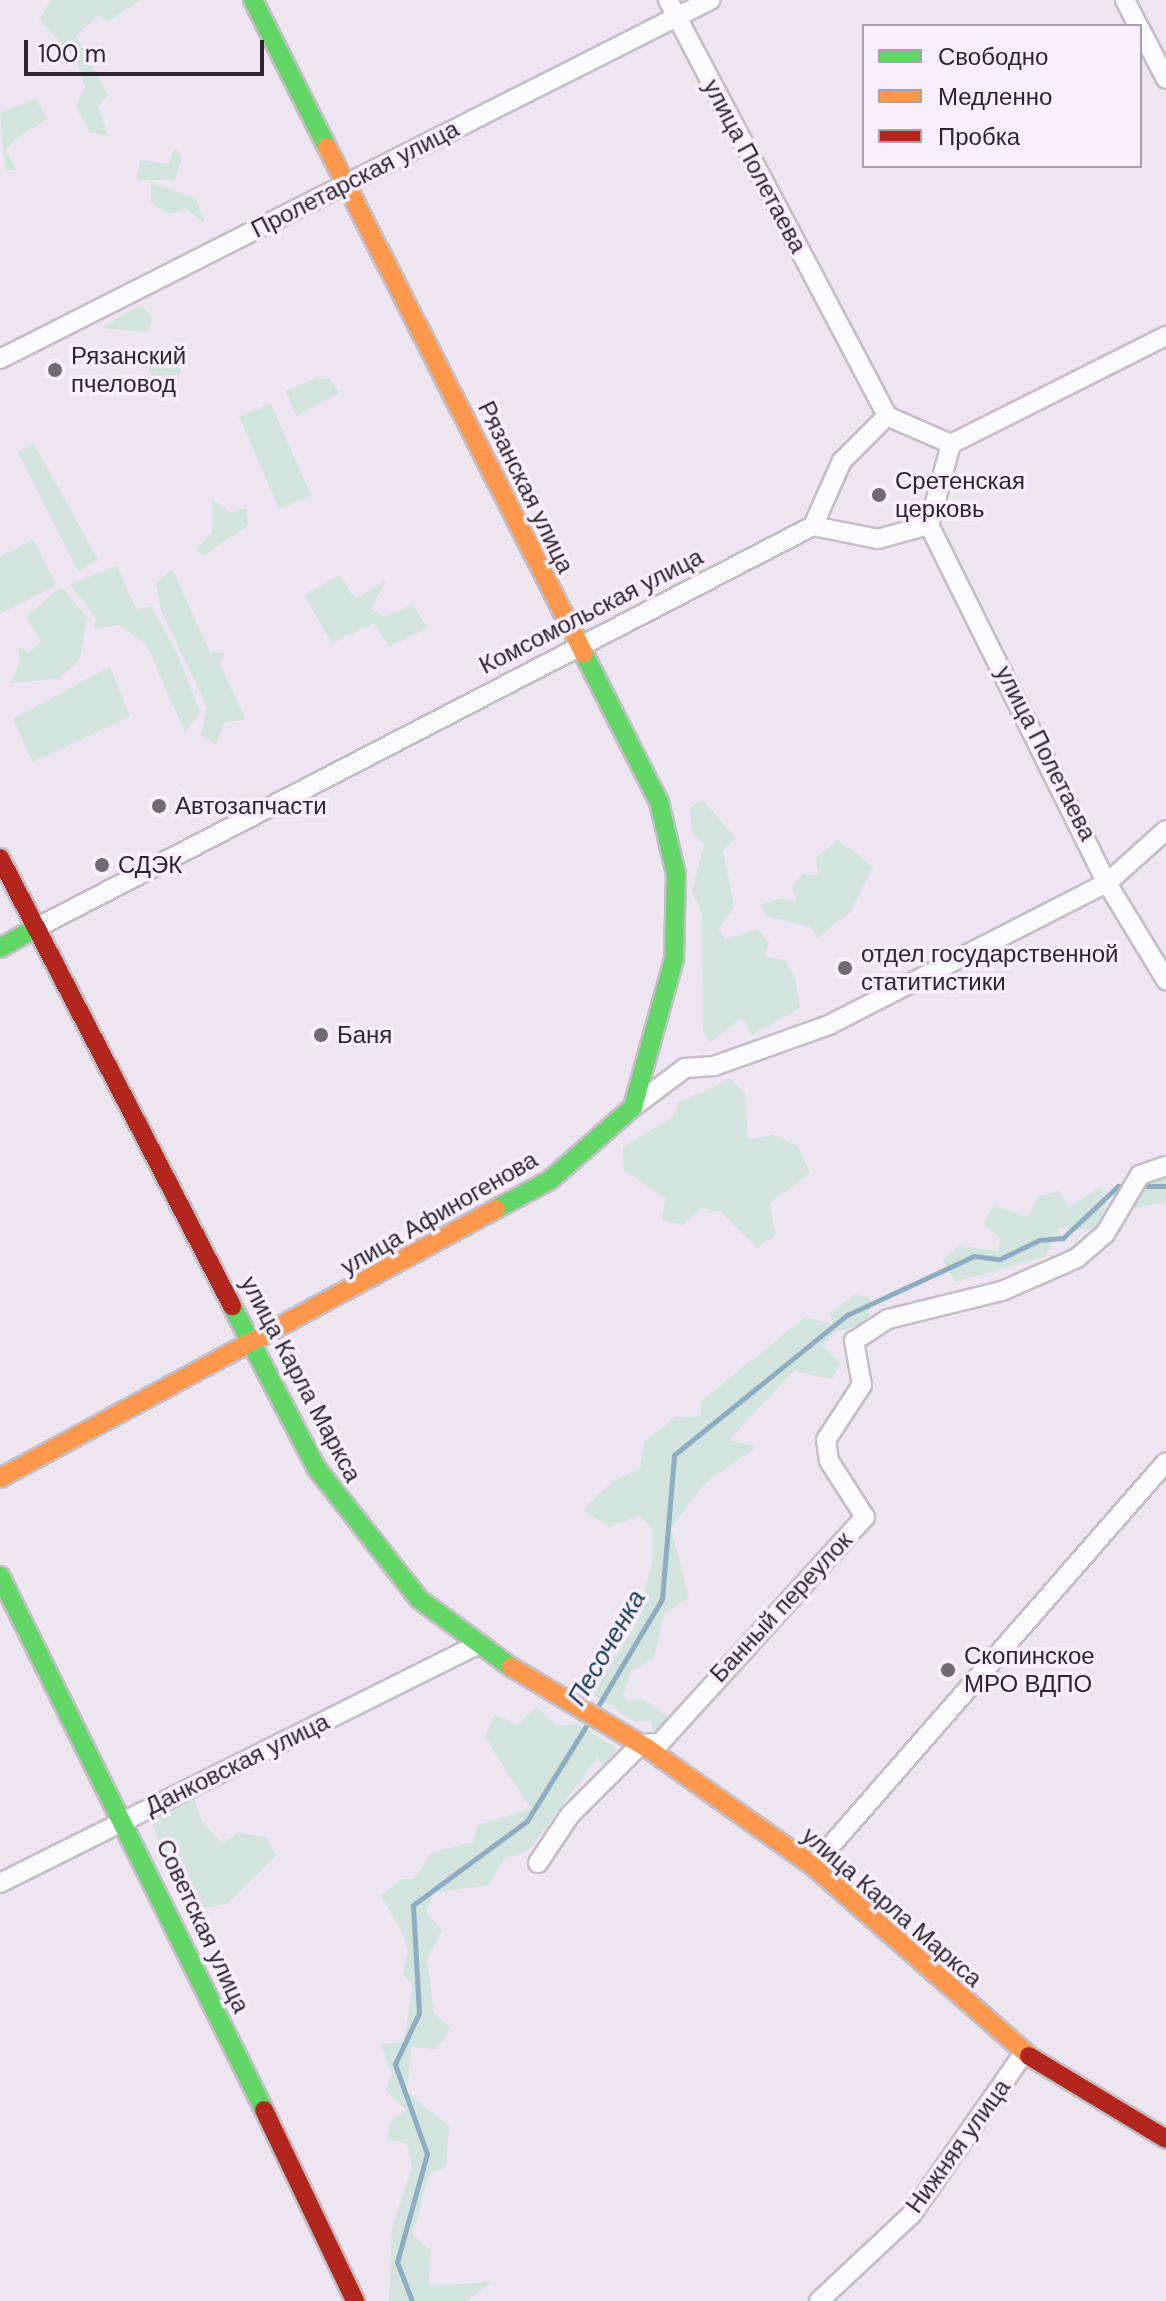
<!DOCTYPE html>
<meta charset="utf-8">
<style>
body{margin:0}
#map{position:relative;width:1166px;height:2301px;overflow:hidden;background:#ede5ef;font-family:"DM Sans",sans-serif}
div>[style]{position:absolute}
[style*='--x']{left:calc(var(--x)*1px);top:calc(var(--y)*1px);width:calc(var(--w)*1px);rotate:calc(var(--a)*1deg)}
.green>*{inset:0;background:#d2e4dd}
.round{border-radius:50%}
.stream>*{height:5px;margin:-2.5px;padding:0 2.5px;transform-origin:2.5px;border-radius:2.5px;background:#8eadc3}
.roads{filter:drop-shadow(2px 0 #c4bec6) drop-shadow(-2px 0 #c4bec6) drop-shadow(0 2px #c4bec6) drop-shadow(0 -2px #c4bec6)}
.street>*{height:18px;margin:-9px;padding:0 9px;transform-origin:9px;border-radius:9px;background:#fcfbfd}
.fast>*{height:18px;margin:-9px;padding:0 9px;transform-origin:9px;border-radius:9px;background:#63d668}
.slow>*{height:18px;margin:-9px;padding:0 9px;transform-origin:9px;border-radius:9px;background:#ff974d}
.jam>*{height:18px;margin:-9px;padding:0 9px;transform-origin:9px;border-radius:9px;background:#b3261e}
.dots>*{width:22px;height:22px;translate:-50% -50%;box-sizing:border-box;border:4px solid #faeffe;border-radius:50%}
span{translate:-50% -50%;white-space:nowrap;text-align:center;line-height:1.15;-webkit-text-stroke:7px #faeffe;paint-order:stroke}
.street-label{font-size:24px;color:#2c272e}
.poi-label{font-size:24px;color:#2c272e}
.left{translate:0 -50%;text-align:left}
.water-label{font-size:26px;color:#163d52;font-style:italic}
.legend{position:absolute;left:862px;top:24px;width:280px;height:144px;box-sizing:border-box;background:#faeffe;border:2px solid #a89fab;margin:0;padding:10px 14px;list-style:none;font-size:24px;color:#2c272e}
.legend li{display:flex;align-items:center;gap:16px;height:40px}
.legend b{width:40px;border:2px solid #a89fab}
.scale{position:absolute;left:24px;top:40px;width:240px;height:36px;box-sizing:border-box;border:4px solid #2c272e;border-top:0;padding-left:10px;font-size:24px;line-height:28px;white-space:nowrap;color:#2c272e;-webkit-text-stroke:6px #faeffe;paint-order:stroke}
</style>
<div id="map">
<div class="green">
<i style="clip-path:polygon(51px 0,141px 0,108px 22px,98px 15px,76px 36px,108px 95px,98px 106px,108px 136px,90px 132px,76px 107px,85px 87px,76px 59px,39px 20px)"></i>
<i style="clip-path:polygon(36px 99px,47px 119px,13px 141px,6px 151px,16px 170px,5px 170px,0 112px)"></i>
<i style="clip-path:polygon(175px 148px,182px 158px,175px 180px,137px 180px,140px 160px,168px 164px)"></i>
<i style="clip-path:polygon(151px 182px,196px 199px,205px 224px,186px 209px,168px 214px,151px 203px)"></i>
<i style="clip-path:polygon(141px 305px,152px 318px,149px 332px,101px 328px)"></i>
<i class="round" style="left:149px;top:352px;width:32px;height:32px"></i>
<i style="clip-path:polygon(316px 378px,330px 379px,339px 393px,296px 416px,286px 391px)"></i>
<i style="clip-path:polygon(271px 404px,311px 496px,279px 509px,239px 416px)"></i>
<i style="clip-path:polygon(34px 444px,98px 560px,78px 571px,18px 452px)"></i>
<i style="clip-path:polygon(212px 500px,230px 512px,246px 508px,248px 526px,203px 556px,196px 548px,212px 533px)"></i>
<i style="clip-path:polygon(33px 540px,56px 585px,0 614px,0 557px)"></i>
<i style="clip-path:polygon(117px 566px,137px 611px,151px 606px,178px 655px,200px 712px,185px 732px,146px 644px,119px 625px,94px 629px,96px 618px,70px 584px)"></i>
<i style="clip-path:polygon(172px 569px,210px 652px,225px 653px,219px 663px,246px 720px,225px 722px,216px 744px,201px 736px,207px 707px,161px 610px,156px 583px)"></i>
<i style="clip-path:polygon(340px 575px,355px 599px,386px 581px,370px 609px,384px 616px,413px 605px,427px 628px,389px 647px,374px 623px,332px 643px,304px 595px)"></i>
<i style="clip-path:polygon(61px 587px,87px 617px,80px 659px,59px 679px,10px 683px,20px 662px,18px 647px,29px 652px,41px 642px,26px 617px)"></i>
<i style="clip-path:polygon(110px 667px,130px 716px,33px 762px,13px 719px)"></i>
<i style="clip-path:polygon(703px 800px,735px 838px,723px 851px,734px 906px,719px 929px,725px 940px,758px 929px,769px 943px,765px 957px,785px 960px,795px 979px,800px 1008px,752px 1035px,742px 1018px,710px 1042px,703px 1031px,702px 913px,692px 891px,704px 844px,692px 834px,690px 807px)"></i>
<i style="clip-path:polygon(838px 840px,873px 867px,851px 911px,818px 938px,810px 927px,766px 916px,760px 905px,783px 898px,797px 903px,792px 887px,803px 874px,818px 875px,816px 857px)"></i>
<i style="clip-path:polygon(731px 1079px,745px 1094px,748px 1140px,773px 1135px,798px 1146px,810px 1173px,770px 1203px,775px 1235px,758px 1248px,721px 1212px,702px 1208px,682px 1225px,662px 1220px,665px 1198px,624px 1170px,623px 1147px,672px 1118px,679px 1102px)"></i>
<i style="clip-path:polygon(1152px 1161px,1166px 1166px,1166px 1202px,1130px 1209px,1134px 1170px)"></i>
<i style="clip-path:polygon(1101px 1187px,1106px 1205px,1097px 1230px,1059px 1228px,1045px 1257px,955px 1282px,943px 1260px,959px 1246px,999px 1251px,1000px 1238px,983px 1224px,994px 1205px,1028px 1217px,1039px 1196px,1058px 1191px,1069px 1207px)"></i>
<i style="clip-path:polygon(855px 1295px,870px 1297px,869px 1323px,835px 1332px,822px 1345px,841px 1363px,832px 1379px,794px 1371px,729px 1440px,756px 1447px,704px 1484px,671px 1528px,689px 1598px,664px 1613px,654px 1658px,630px 1672px,623px 1696px,630px 1702px,641px 1698px,671px 1718px,655px 1735px,650px 1720px,634px 1721px,589px 1692px,635px 1627px,652px 1563px,652px 1528px,640px 1516px,609px 1527px,583px 1510px,613px 1481px,640px 1469px,644px 1442px,675px 1417px,701px 1416px,700px 1402px,804px 1318px,834px 1324px,829px 1313px)"></i>
<i style="clip-path:polygon(537px 1707px,558px 1726px,578px 1724px,616px 1748px,615px 1758px,603px 1764px,597px 1758px,529px 1850px,505px 1858px,488px 1885px,433px 1893px,426px 1913px,442px 1930px,427px 1959px,434px 2013px,451px 2027px,436px 2049px,411px 2047px,407px 2092px,449px 2126px,446px 2166px,428px 2176px,413px 2236px,431px 2250px,428px 2286px,493px 2282px,465px 2301px,389px 2301px,392px 2228px,412px 2168px,407px 2143px,387px 2140px,390px 2121px,407px 2110px,385px 2090px,392px 2075px,381px 2044px,404px 2042px,413px 1984px,403px 1975px,408px 1950px,401px 1930px,381px 1896px,402px 1879px,414px 1879px,432px 1853px,473px 1842px,478px 1825px,531px 1809px,485px 1737px,495px 1714px,517px 1725px)"></i>
<i style="clip-path:polygon(193px 1796px,202px 1822px,222px 1843px,238px 1833px,266px 1837px,276px 1856px,228px 1903px,192px 1911px,184px 1898px,191px 1889px,187px 1870px,166px 1864px,153px 1826px,153px 1815px)"></i>
</div>
<div class="stream">
<i style="--x:1139;--y:1186;--w:27;--a:0"></i>
<i style="--x:595;--y:1711;--w:131;--a:-59.1"></i>
<i style="--x:662;--y:1599;--w:144;--a:-85.2"></i>
<i style="--x:674;--y:1455;--w:223;--a:-39"></i>
<i style="--x:847;--y:1315;--w:140;--a:-24.9"></i>
<i style="--x:974;--y:1256;--w:26;--a:7"></i>
<i style="--x:1000;--y:1259;--w:43;--a:-26"></i>
<i style="--x:1039;--y:1240;--w:24;--a:-5"></i>
<i style="--x:1063;--y:1238;--w:76;--a:-43.4"></i>
<i style="--x:1118;--y:1186;--w:11;--a:0"></i>
<i style="--x:412;--y:2301;--w:42;--a:-111"></i>
<i style="--x:397;--y:2262;--w:112;--a:-74.5"></i>
<i style="--x:427;--y:2154;--w:96;--a:-109.6"></i>
<i style="--x:395;--y:2064;--w:56;--a:-64.8"></i>
<i style="--x:419;--y:2013;--w:108;--a:-93.2"></i>
<i style="--x:413;--y:1905;--w:142;--a:-36.4"></i>
<i style="--x:527;--y:1821;--w:115;--a:-58.1"></i>
</div>
<div class="roads">
<div class="street">
<i style="--x:668;--y:0;--w:470;--a:62.2"></i>
<i style="--x:1125;--y:0;--w:29;--a:63"></i>
<i style="--x:1140;--y:29;--w:56;--a:62.5"></i>
<i style="--x:0;--y:359;--w:796;--a:-26.82"></i>
<i style="--x:887;--y:416;--w:70;--a:23.6"></i>
<i style="--x:929;--y:525;--w:400;--a:63.6"></i>
<i style="--x:1107;--y:883;--w:114;--a:58.7"></i>
<i style="--x:929;--y:525;--w:84;--a:-74.8"></i>
<i style="--x:951;--y:444;--w:241;--a:-26.7"></i>
<i style="--x:813;--y:526;--w:71;--a:-66"></i>
<i style="--x:842;--y:461;--w:64;--a:-45"></i>
<i style="--x:36;--y:928;--w:875;--a:-27.36"></i>
<i style="--x:813;--y:526;--w:66;--a:11.3"></i>
<i style="--x:878;--y:539;--w:53;--a:-15.4"></i>
<i style="--x:633;--y:1107;--w:65;--a:-36.9"></i>
<i style="--x:685;--y:1068;--w:29;--a:-4"></i>
<i style="--x:714;--y:1066;--w:122;--a:-19.6"></i>
<i style="--x:829;--y:1025;--w:312;--a:-27.1"></i>
<i style="--x:1107;--y:883;--w:79;--a:-41.9"></i>
<i style="--x:538;--y:1863;--w:58;--a:-56.3"></i>
<i style="--x:570;--y:1815;--w:100;--a:-45"></i>
<i style="--x:641;--y:1744;--w:19;--a:-3"></i>
<i style="--x:660;--y:1743;--w:305;--a:-47.8"></i>
<i style="--x:865;--y:1517;--w:67;--a:-122.7"></i>
<i style="--x:829;--y:1461;--w:21;--a:-98"></i>
<i style="--x:826;--y:1440;--w:66;--a:-56.8"></i>
<i style="--x:862;--y:1385;--w:45;--a:-100.3"></i>
<i style="--x:854;--y:1341;--w:40;--a:-32.9"></i>
<i style="--x:888;--y:1319;--w:117;--a:-13.8"></i>
<i style="--x:1002;--y:1291;--w:82;--a:-23.7"></i>
<i style="--x:1077;--y:1258;--w:37;--a:-41"></i>
<i style="--x:1105;--y:1234;--w:69;--a:-59.3"></i>
<i style="--x:1140;--y:1175;--w:28;--a:-19"></i>
<i style="--x:813;--y:1866;--w:536;--a:-48.85"></i>
<i style="--x:0;--y:1883;--w:531;--a:-26.52"></i>
<i style="--x:819;--y:2301;--w:126;--a:-43.1"></i>
<i style="--x:911;--y:2215;--w:198;--a:-55.1"></i>
</div>
<div class="fast">
<i style="--x:253;--y:0;--w:165;--a:63.3"></i>
<i style="--x:0;--y:948;--w:41;--a:-29.1"></i>
<i style="--x:496;--y:1209;--w:61;--a:-28.2"></i>
<i style="--x:550;--y:1180;--w:111;--a:-41.3"></i>
<i style="--x:633;--y:1107;--w:154;--a:-74.5"></i>
<i style="--x:674;--y:959;--w:85;--a:-88.7"></i>
<i style="--x:676;--y:874;--w:74;--a:-103.3"></i>
<i style="--x:659;--y:802;--w:166;--a:-116.9"></i>
<i style="--x:232;--y:1306;--w:184;--a:62.5"></i>
<i style="--x:317;--y:1469;--w:165;--a:51.9"></i>
<i style="--x:419;--y:1599;--w:114;--a:36.5"></i>
<i style="--x:0;--y:1576;--w:596;--a:63.69"></i>
</div>
<div class="slow">
<i style="--x:327;--y:147;--w:568;--a:63.12"></i>
<i style="--x:0;--y:1478;--w:564;--a:-28.47"></i>
<i style="--x:511;--y:1667;--w:158;--a:30.8"></i>
<i style="--x:647;--y:1748;--w:204;--a:35.4"></i>
<i style="--x:813;--y:1866;--w:288;--a:41.3"></i>
</div>
<div class="jam">
<i style="--x:0;--y:858;--w:505;--a:62.62"></i>
<i style="--x:1029;--y:2056;--w:160;--a:31.2"></i>
<i style="--x:264;--y:2110;--w:212;--a:64.5"></i>
</div>
</div>
<div class="dots">
<i style="left:55px;top:370px;background:#706a72"></i>
<i style="left:879px;top:495px;background:#706a72"></i>
<i style="left:159px;top:806px;background:#706a72"></i>
<i style="left:102px;top:865px;background:#706a72"></i>
<i style="left:845px;top:968px;background:#706a72"></i>
<i style="left:321px;top:1035px;background:#706a72"></i>
<i style="left:948px;top:1670px;background:#706a72"></i>
</div>
<div class="street-label">
<span style="left:755px;top:166px;rotate:62deg">улица Полетаева</span>
<span style="left:355px;top:179px;rotate:-27deg">Пролетарская улица</span>
<span style="left:526px;top:487px;rotate:64deg">Рязанская улица</span>
<span style="left:591px;top:611px;rotate:-27deg">Комсомольская улица</span>
<span style="left:1046px;top:753px;rotate:63deg">улица Полетаева</span>
<span style="left:439px;top:1213px;rotate:-30deg">улица Афиногенова</span>
<span style="left:301px;top:1379px;rotate:62deg">улица Карла Маркса</span>
<span style="left:781px;top:1607px;rotate:-47deg">Банный переулок</span>
<span style="left:237px;top:1764px;rotate:-26deg">Данковская улица</span>
<span style="left:892px;top:1907px;rotate:41deg">улица Карла Маркса</span>
<span style="left:203px;top:1926px;rotate:65deg">Советская улица</span>
<span style="left:958px;top:2146px;rotate:-54deg">Нижняя улица</span>
</div>
<div class="poi-label">
<span class="left" style="left:71px;top:370px">Рязанский<br>пчеловод</span>
<span class="left" style="left:895px;top:495px">Сретенская<br>церковь</span>
<span class="left" style="left:175px;top:806px">Автозапчасти</span>
<span class="left" style="left:118px;top:865px">СДЭК</span>
<span class="left" style="left:861px;top:968px">отдел государственной<br>статитистики</span>
<span class="left" style="left:337px;top:1035px">Баня</span>
<span class="left" style="left:964px;top:1670px">Скопинское<br>МРО ВДПО</span>
</div>
<div class="water-label">
<span style="left:607px;top:1648px;rotate:-60deg">Песоченка</span>
</div>
<ul class="legend">
<li><b style="height:10px;background:#63d668"></b>Свободно</li>
<li><b style="height:10px;background:#ff974d"></b>Медленно</li>
<li><b style="height:10px;background:#b3261e"></b>Пробка</li>
</ul>
<div class="scale">100 m</div>
</div>
